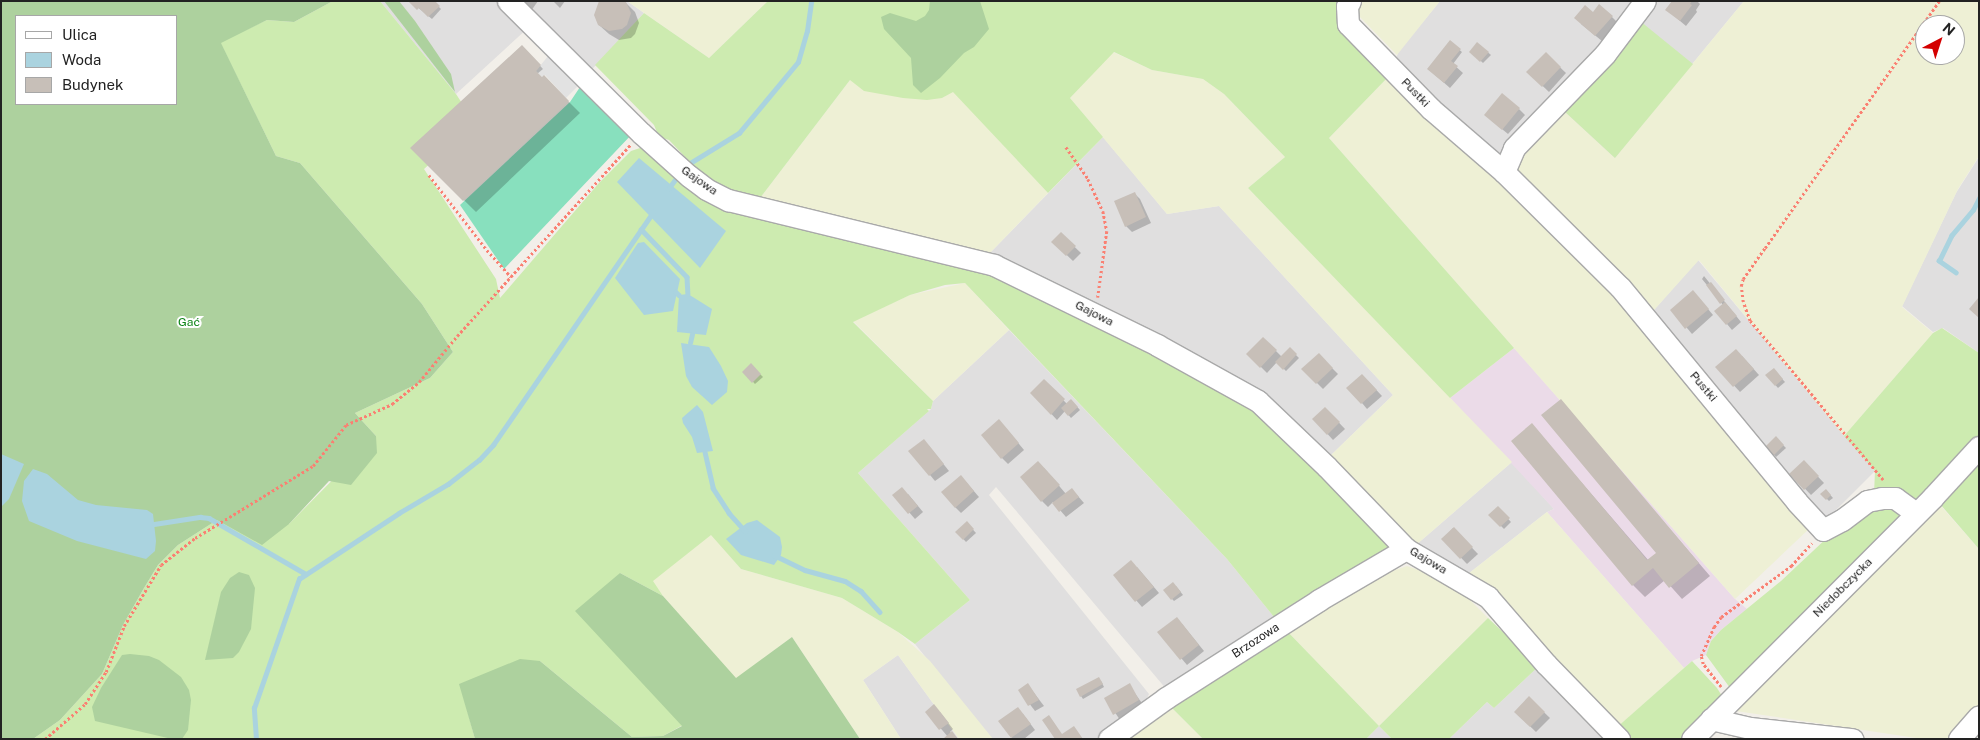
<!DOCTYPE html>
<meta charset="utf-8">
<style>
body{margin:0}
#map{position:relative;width:1980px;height:740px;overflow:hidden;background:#f2efe9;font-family:"Public Sans",sans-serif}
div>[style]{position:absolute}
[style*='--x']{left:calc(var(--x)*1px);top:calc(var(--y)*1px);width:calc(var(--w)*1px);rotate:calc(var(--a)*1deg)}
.residential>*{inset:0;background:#e0dfdf}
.industrial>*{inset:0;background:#ebdbe8}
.farmland>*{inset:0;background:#eef0d5}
.grass>*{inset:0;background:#cdebb0}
.forest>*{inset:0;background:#add19e}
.pitch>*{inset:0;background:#88e0be}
.parking>*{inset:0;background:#e2e2e2}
.water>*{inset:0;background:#aad3df}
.shadow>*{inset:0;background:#0003}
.stream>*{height:4.5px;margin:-2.25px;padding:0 2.25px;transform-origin:2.25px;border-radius:2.25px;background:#aad3df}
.building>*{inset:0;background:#c7bfb8}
.path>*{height:2.5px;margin-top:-1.25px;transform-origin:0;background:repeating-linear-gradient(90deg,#fa8072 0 2.5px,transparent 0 5px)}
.roads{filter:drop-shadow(1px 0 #a9a9a9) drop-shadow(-1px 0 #a9a9a9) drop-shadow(0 1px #a9a9a9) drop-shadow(0 -1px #a9a9a9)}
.minor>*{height:21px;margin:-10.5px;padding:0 10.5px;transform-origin:10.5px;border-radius:10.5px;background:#fff}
span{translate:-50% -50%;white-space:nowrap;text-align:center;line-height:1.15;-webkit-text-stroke:4px #fff;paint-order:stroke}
.street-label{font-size:12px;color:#222}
.park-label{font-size:12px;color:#0c8416}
.frame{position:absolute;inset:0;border:2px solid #222;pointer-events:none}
.legend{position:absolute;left:15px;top:15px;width:162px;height:90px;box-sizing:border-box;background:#fff;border:1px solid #a7a7a7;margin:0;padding:6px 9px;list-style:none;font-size:15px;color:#222}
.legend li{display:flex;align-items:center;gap:10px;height:25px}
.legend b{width:25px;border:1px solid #a7a7a7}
.north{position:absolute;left:1915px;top:15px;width:50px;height:50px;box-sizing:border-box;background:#fff;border:1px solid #a7a7a7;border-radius:50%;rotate:40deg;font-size:14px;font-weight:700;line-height:20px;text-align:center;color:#222}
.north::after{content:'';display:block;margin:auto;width:18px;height:22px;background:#d40000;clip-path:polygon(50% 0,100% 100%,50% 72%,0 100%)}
</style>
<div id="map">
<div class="residential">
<i style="clip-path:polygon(380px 1px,627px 1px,644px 13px,585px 77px,529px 27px,456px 94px)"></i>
<i style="clip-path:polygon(1440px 1px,1744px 1px,1615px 158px,1516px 166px,1491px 152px,1393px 65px,1399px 51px)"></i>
<i style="clip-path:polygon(1103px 137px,1167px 214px,1219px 206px,1393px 395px,1327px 459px,988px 255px)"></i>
<i style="clip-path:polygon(1979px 157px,1979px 353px,1943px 328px,1933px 332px,1902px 306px,1956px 193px)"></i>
<i style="clip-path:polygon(1698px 260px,1875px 471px,1827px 519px,1646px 319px)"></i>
<i style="clip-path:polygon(1009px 330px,1227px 559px,1274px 617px,1167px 690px,996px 487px,989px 495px,1149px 694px,1142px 709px,1103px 739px,992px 739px,915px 644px,970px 600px,858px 473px,931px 409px,933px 401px)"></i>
<i style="clip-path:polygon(1512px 462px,1554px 509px,1547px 512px,1468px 574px,1416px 545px)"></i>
<i style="clip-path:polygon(898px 655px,959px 739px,901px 739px,863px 680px)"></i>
<i style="clip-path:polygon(1539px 666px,1613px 739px,1449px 739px,1487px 702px,1494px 708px)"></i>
<i style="clip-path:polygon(1379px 726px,1392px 739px,1366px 739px)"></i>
</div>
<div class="industrial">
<i style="clip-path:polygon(1514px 348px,1735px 599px,1747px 609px,1721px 630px,1711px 641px,1706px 655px,1692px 661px,1684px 668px,1547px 512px,1554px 509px,1450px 398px)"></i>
</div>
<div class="farmland">
<i style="clip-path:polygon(627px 1px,768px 1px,709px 58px)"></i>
<i style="clip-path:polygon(1362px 1px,1440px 1px,1397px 55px,1355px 12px)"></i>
<i style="clip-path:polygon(evenodd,1744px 1px,1979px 1px,1979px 156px,1958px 189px,1902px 307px,1933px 333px,1844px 436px,1699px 260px,1646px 319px,1515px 166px,1563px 110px,1615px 158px,1744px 1px,1925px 25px,1955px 25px,1955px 55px,1925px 55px,1925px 25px)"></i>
<i style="clip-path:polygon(1113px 52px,1152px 70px,1203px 79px,1224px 94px,1285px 157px,1248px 188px,1512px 462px,1416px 545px,1327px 459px,1393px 395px,1219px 206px,1167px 214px,1070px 98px)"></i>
<i style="clip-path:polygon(1391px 74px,1598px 275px,1810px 528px,1735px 599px,1329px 138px)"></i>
<i style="clip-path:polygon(850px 80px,942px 98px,953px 91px,1048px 193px,988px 255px,824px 214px,796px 205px,760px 198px)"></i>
<i style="clip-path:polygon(965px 283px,1009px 330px,933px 401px,853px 321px,910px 295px)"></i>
<i style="clip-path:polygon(1939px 504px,1979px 549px,1979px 716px,1959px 739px,1923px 739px,1736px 711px)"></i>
<i style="clip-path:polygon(1547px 512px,1684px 668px,1620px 725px,1492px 591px,1468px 574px)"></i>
<i style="clip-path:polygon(711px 534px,741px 569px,842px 598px,898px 632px,930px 661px,993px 739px,959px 739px,898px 655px,863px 680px,901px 739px,860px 739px,792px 637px,736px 679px,663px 596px,652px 581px)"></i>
<i style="clip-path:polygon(1407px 566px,1422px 571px,1443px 583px,1469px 599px,1488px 618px,1379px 726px,1284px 628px,1378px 576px)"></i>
<i style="clip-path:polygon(1170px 706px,1203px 739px,1126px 739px)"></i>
</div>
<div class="grass">
<i style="clip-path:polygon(333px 1px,380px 1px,456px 94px,475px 123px,424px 169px,496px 279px,500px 298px,599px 183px,631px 151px,646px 146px,686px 180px,994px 272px,1023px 292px,1228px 390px,1276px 426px,1392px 547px,1274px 617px,1227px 559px,965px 283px,945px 285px,910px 295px,853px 322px,933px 401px,931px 409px,927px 409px,929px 411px,858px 473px,970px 600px,915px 644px,898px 632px,842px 598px,741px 569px,711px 535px,653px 581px,663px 596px,620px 573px,675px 716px,683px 725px,663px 736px,632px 737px,540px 661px,460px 684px,475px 739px,33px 739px,60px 720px,102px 674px,123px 625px,144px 588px,158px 565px,178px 545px,217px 520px,289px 524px,376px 436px,355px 413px,430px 378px,453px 352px,422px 304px,300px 163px,276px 156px,220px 42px,267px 20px,294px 22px)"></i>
<i style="clip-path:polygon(768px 1px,1338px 1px,1391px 74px,1329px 138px,1514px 348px,1450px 398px,1248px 188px,1285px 157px,1224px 94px,1203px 79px,1152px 70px,1114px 52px,1070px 98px,1103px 137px,1048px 193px,953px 92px,942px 98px,927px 100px,903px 98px,864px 91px,850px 80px,760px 198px,724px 194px,687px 165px,688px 160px,669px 140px,659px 137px,654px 125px,595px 65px,644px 13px,709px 58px)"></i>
<i style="clip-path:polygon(1640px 21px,1693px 64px,1615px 158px,1563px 110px)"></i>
<i style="clip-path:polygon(1942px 328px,1979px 353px,1979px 436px,1949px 473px,1917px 506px,1874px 494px,1875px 471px,1844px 436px,1933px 333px)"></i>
<i style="clip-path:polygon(1979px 459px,1979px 549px,1940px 504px)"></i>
<i style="clip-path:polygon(1888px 505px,1905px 514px,1733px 692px,1706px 655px,1711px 641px,1721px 630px,1781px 581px,1829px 536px,1870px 509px)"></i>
<i style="clip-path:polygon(1488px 618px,1539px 666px,1494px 708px,1487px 702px,1449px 739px,1392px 739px,1379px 726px,1366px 739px,1203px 739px,1170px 706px,1284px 628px,1379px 726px)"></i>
<i style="clip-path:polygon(1692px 661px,1717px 688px,1722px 696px,1682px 739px,1624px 739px,1615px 729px)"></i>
</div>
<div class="forest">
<i style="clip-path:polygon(evenodd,1px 1px,333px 1px,294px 22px,267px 20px,221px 43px,276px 156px,300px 163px,422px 304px,453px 352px,430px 378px,355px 413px,376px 436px,377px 453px,351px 485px,329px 481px,289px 524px,262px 545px,217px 520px,178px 545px,158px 565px,144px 588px,123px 625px,102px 674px,60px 720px,33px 739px,1px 739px,1px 1px,16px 16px,176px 16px,176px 104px,16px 104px,16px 16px)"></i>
<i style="clip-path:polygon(384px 1px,399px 1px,415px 21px,451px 74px,455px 92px)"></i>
<i style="clip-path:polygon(930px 1px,980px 1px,989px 29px,974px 47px,964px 53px,940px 78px,921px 93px,913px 85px,911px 58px,884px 29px,881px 17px,890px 13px,916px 21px,925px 16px,929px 10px)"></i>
<i style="clip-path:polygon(239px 572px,249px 575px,255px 588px,251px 629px,239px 652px,233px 658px,205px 660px,221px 592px,230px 578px)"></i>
<i style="clip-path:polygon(620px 573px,663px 596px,736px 678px,792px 637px,860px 739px,475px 739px,459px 684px,520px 659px,540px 661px,632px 737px,663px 736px,682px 726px,575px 611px)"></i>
<i style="clip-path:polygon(130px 654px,149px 656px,159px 660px,181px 677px,189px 690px,191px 700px,188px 730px,182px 739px,172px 739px,95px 721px,92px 707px,101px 688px,122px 655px)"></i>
</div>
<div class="pitch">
<i style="clip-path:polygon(584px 81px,633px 133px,504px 269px,460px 205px,570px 102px)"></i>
</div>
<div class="parking">
<i style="clip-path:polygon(552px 51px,583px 81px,566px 98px,545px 75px,542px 77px,536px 71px)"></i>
</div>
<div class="water">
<i style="clip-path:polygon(639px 158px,726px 231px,700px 268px,617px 182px)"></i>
<i style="clip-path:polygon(644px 242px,680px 279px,673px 311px,644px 315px,615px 278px,638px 243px)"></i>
<i style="clip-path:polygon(688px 294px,712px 309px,706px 335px,677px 332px,679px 295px)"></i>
<i style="clip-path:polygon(681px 343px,709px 347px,721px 366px,728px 381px,727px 392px,712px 405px,692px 387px,686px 376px)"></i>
<i style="clip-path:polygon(697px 405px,703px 412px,713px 451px,697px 453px,692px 437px,683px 423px,682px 418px)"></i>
<i style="clip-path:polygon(1px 454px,24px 464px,9px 499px,2px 506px)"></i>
<i style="clip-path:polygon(33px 469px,47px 474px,78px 500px,96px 505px,147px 510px,153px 514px,156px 541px,155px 551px,146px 559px,77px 541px,29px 521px,22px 501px,24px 481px)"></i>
<i style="clip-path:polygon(757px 520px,780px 537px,782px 547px,781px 555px,774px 565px,741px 555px,726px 539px,747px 523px)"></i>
</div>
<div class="shadow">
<i style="clip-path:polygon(410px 1px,433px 1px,441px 9px,432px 19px)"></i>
<i style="clip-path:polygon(519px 1px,538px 1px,531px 11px)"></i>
<i style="clip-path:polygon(553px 1px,565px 1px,560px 8px)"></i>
<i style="clip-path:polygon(601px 1px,626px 3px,635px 12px,639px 23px,635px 34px,631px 38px,619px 40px,609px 34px,599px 25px,595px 15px)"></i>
<i style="clip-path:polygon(1673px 1px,1697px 1px,1700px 4px,1696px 10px,1697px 12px,1686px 26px,1667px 10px)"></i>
<i style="clip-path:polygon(1593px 14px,1612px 17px,1617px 22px,1602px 41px,1581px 24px)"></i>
<i style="clip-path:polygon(1450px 42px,1462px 52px,1453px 64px,1463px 73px,1450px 88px,1434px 74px)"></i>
<i style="clip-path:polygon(1478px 44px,1491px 55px,1483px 63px,1471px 52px)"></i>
<i style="clip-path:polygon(522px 46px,543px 69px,537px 74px,542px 79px,544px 77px,580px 113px,476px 212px,411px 148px)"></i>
<i style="clip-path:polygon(1546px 54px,1566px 73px,1549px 92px,1528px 72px)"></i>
<i style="clip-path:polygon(1519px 109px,1525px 115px,1508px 134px,1491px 120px)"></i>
<i style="clip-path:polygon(1134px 193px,1140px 199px,1151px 223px,1132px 232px,1126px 226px)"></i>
<i style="clip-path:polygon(1061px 234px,1081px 253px,1073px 261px,1053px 242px)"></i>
<i style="clip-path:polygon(1704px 276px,1741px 322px,1732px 330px,1727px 324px,1723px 305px,1702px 279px)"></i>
<i style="clip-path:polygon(1699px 298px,1713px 315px,1692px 334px,1672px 310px)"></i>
<i style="clip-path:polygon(1263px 338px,1282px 357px,1290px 349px,1299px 358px,1286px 371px,1277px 362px,1267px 373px,1248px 354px)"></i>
<i style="clip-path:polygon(1319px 355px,1338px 374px,1323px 389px,1303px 369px)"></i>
<i style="clip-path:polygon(1742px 356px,1759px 375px,1740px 392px,1717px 367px)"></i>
<i style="clip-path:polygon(751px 365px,763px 377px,755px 384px,744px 372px)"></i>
<i style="clip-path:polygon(1774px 370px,1785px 382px,1778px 388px,1767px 375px)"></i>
<i style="clip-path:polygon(1044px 380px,1067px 404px,1071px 400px,1080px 410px,1071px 418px,1065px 411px,1057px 420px,1032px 393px)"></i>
<i style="clip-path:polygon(1368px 381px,1382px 396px,1367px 409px,1362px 403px)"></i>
<i style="clip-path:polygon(1560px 401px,1710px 576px,1682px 599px,1665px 580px,1645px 597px,1633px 585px,1532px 425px,1649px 561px,1658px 553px)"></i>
<i style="clip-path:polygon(1325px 408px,1345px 429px,1333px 440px,1314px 419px)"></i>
<i style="clip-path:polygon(1005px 427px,1024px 450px,1008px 464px,1002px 458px)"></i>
<i style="clip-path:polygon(1776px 438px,1786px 448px,1776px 457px,1767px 447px)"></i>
<i style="clip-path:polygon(929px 446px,949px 471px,935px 481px,930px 475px)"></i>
<i style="clip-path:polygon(1804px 462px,1824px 483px,1811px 495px,1791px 474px)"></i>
<i style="clip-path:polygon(1044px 468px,1066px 494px,1077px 495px,1084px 503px,1066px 517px,1053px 502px,1048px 507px,1042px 501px)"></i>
<i style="clip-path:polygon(966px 482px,979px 497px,961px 513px,955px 507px)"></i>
<i style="clip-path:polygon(1826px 490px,1833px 498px,1829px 501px,1822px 494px)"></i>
<i style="clip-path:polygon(908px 494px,923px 512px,915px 519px,894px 495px)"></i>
<i style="clip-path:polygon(1498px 508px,1511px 522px,1504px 529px,1490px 515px)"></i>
<i style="clip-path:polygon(967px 523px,976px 533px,966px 542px,957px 532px)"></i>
<i style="clip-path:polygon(1453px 528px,1478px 554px,1467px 564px,1443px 539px)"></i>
<i style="clip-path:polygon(1137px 567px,1159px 593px,1142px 607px,1114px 575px)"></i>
<i style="clip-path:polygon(1176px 586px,1183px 595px,1174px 601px,1172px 599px)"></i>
<i style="clip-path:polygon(1182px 624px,1204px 651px,1187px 665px,1159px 632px)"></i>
<i style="clip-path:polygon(1101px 681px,1104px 687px,1083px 699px,1081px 696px)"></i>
<i style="clip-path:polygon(1028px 685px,1044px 706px,1035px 711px,1019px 690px)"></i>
<i style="clip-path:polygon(1129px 685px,1144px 706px,1120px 720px,1106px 699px)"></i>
<i style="clip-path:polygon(1529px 698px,1550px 718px,1536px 732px,1515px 712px)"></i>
<i style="clip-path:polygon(927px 712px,940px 712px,953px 729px,950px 732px,958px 739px,948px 737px)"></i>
<i style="clip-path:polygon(1023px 714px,1035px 730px,1024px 739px,1013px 739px,1000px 721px)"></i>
</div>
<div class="stream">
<i style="--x:687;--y:165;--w:61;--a:-31.6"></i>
<i style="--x:739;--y:133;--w:92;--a:-50.3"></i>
<i style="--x:798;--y:62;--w:32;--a:-74"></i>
<i style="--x:807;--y:31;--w:30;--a:-82"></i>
<i style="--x:668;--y:189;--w:15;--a:-53"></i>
<i style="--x:641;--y:229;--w:66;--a:46.2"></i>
<i style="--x:687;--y:277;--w:17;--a:87"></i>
<i style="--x:1956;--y:273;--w:21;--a:-145"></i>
<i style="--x:1939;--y:261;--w:28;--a:-64"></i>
<i style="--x:1951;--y:236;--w:34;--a:-50"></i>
<i style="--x:1973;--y:210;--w:13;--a:-63"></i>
<i style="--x:676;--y:292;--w:4;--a:45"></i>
<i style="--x:690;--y:343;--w:9;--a:-77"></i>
<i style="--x:705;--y:452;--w:37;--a:77"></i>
<i style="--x:713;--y:488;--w:30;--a:57"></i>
<i style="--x:729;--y:513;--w:25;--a:48"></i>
<i style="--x:154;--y:524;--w:47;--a:-8.7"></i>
<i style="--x:200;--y:517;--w:9;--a:6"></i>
<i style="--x:209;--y:518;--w:112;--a:30"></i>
<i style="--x:774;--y:555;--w:34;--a:26"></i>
<i style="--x:805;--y:570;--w:41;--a:15.4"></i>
<i style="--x:845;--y:581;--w:19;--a:32"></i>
<i style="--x:861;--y:591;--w:28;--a:48"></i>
<i style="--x:256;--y:739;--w:31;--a:-94"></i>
<i style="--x:254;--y:708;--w:137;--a:-70.8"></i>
<i style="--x:299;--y:579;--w:120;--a:-33.4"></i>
<i style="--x:399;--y:513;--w:57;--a:-30.6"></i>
<i style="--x:448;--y:484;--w:39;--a:-38"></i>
<i style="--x:479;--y:460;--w:21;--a:-47"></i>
<i style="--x:493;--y:445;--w:283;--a:-55.5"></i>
</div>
<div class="building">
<i style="clip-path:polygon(408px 1px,435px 1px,440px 6px,428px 17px,419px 8px,417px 10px)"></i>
<i style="clip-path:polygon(599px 1px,626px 2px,631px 13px,627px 25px,622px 29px,609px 31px,598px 25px,594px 15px)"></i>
<i style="clip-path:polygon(1672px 1px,1692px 1px,1690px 4px,1692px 5px,1680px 21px,1665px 10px)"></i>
<i style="clip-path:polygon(1599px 4px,1613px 16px,1595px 36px,1574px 18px,1585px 5px,1593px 12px)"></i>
<i style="clip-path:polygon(1450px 40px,1461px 49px,1451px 61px,1458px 66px,1444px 83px,1427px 69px)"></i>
<i style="clip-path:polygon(1477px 42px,1489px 52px,1480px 62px,1469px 52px)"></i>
<i style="clip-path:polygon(522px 45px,541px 65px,536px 71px,542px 77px,544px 75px,569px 101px,463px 201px,410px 148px)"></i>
<i style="clip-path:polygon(1546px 52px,1561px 67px,1542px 87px,1526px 72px)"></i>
<i style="clip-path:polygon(1502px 93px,1520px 108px,1502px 130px,1484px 115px)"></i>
<i style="clip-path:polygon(1135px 192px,1146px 217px,1125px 227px,1114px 201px)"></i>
<i style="clip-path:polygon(1061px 232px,1076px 246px,1066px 256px,1051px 242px)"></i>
<i style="clip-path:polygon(1711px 282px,1725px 300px,1720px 304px,1706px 285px)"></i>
<i style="clip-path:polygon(1693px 290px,1709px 309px,1685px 329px,1670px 310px)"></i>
<i style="clip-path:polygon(1979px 297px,1979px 318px,1969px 309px)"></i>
<i style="clip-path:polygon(1725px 302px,1737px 316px,1726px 325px,1714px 311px)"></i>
<i style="clip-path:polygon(1263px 337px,1277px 350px,1260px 368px,1246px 354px)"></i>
<i style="clip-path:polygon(1290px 347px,1297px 354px,1283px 370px,1275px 362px)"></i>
<i style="clip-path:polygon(1736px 349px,1754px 369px,1733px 387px,1715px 367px)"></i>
<i style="clip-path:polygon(1319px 353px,1333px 368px,1316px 384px,1301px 369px)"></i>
<i style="clip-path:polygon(751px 363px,761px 374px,752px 383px,742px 372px)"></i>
<i style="clip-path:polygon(1774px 368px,1783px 379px,1775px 386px,1765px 375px)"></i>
<i style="clip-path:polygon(1362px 374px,1377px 390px,1361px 404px,1346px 388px)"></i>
<i style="clip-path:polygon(1044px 379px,1065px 399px,1051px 415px,1030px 393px)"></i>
<i style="clip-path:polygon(1071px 399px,1078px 407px,1068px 416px,1061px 408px)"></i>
<i style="clip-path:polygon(1561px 399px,1699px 563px,1669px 588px,1653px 568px,1632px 586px,1511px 441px,1532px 423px,1647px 560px,1656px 553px,1541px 415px)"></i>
<i style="clip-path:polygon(1325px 407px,1340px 422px,1327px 435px,1312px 419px)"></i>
<i style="clip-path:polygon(999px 419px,1019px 443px,1001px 459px,981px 435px)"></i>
<i style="clip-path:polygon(1776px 436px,1784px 445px,1773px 456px,1765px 447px)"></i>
<i style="clip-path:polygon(924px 439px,944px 464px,929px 476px,908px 451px)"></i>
<i style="clip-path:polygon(1804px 460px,1819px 476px,1804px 490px,1789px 474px)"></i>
<i style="clip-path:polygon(1038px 461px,1060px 485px,1041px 502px,1020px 477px)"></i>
<i style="clip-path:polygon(961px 475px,974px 491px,955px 508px,941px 492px)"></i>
<i style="clip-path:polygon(902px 487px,918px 506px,908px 514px,892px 495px)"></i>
<i style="clip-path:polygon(1072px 488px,1079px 497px,1059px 512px,1052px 503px)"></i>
<i style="clip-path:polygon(1826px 489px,1831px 495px,1826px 500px,1820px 494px)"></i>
<i style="clip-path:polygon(1498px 506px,1510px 518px,1500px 527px,1488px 515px)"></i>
<i style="clip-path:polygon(967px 521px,974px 529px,963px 540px,955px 532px)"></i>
<i style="clip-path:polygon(1454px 527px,1473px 547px,1460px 559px,1441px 539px)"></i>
<i style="clip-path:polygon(1131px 560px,1154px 587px,1135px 602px,1113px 575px)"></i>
<i style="clip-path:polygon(1173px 582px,1181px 592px,1171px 600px,1163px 590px)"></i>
<i style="clip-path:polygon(1177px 617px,1199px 645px,1180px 660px,1157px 632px)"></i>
<i style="clip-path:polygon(1099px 677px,1103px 684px,1080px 697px,1076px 689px)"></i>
<i style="clip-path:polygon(1028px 683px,1039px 700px,1028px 706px,1018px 690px)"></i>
<i style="clip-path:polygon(1130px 683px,1139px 700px,1113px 715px,1104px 698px)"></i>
<i style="clip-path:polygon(1529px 696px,1545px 712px,1530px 727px,1514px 712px)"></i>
<i style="clip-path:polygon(934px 704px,949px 723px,939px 730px,925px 712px)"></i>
<i style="clip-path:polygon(1018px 707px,1031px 724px,1011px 738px,998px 721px)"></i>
<i style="clip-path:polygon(1049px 715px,1062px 734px,1074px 726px,1083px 739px,1055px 739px,1042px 720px)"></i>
<i style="clip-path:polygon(952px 731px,958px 739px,943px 739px)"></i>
</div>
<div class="path">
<i style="--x:1066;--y:147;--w:39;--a:55"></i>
<i style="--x:1088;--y:179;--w:35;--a:65"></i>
<i style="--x:1103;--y:211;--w:20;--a:79"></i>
<i style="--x:1107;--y:231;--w:67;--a:97.8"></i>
<i style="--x:429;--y:175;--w:95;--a:52.3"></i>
<i style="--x:487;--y:250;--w:36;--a:48"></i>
<i style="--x:1883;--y:480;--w:207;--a:-129.9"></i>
<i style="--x:1750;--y:321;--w:20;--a:-110"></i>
<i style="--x:1743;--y:302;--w:16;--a:-97"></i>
<i style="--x:1741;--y:286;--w:7;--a:-74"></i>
<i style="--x:1743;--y:279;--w:38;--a:-55"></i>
<i style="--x:1765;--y:248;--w:302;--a:-54.8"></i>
<i style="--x:1721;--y:687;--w:29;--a:-128"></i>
<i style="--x:1703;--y:664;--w:8;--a:-104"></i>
<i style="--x:1701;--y:656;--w:32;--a:-66"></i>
<i style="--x:1714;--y:627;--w:12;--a:-55"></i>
<i style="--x:1721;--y:617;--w:87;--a:-36.1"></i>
<i style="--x:1791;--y:566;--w:31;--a:-48"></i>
<i style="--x:45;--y:739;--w:53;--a:-41.2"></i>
<i style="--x:85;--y:704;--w:38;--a:-57"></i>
<i style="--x:106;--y:672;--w:49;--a:-68.6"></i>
<i style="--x:124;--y:626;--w:71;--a:-58.8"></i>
<i style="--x:161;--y:565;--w:43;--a:-38.5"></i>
<i style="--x:195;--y:538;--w:138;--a:-31.4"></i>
<i style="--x:313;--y:466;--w:53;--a:-51.2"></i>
<i style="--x:346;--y:425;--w:51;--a:-24.5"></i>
<i style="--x:392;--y:404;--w:35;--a:-39"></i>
<i style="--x:419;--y:382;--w:60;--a:-50.4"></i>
<i style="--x:457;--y:336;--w:258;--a:-47.8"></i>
</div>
<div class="roads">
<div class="minor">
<i style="--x:508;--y:1;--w:187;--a:44.8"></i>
<i style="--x:641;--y:133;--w:64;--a:41.9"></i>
<i style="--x:689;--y:176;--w:21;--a:37"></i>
<i style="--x:706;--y:189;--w:25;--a:27"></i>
<i style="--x:728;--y:200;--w:274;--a:13.7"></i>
<i style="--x:994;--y:265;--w:182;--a:26.1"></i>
<i style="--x:1157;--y:345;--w:115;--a:29"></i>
<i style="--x:1258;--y:401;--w:95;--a:43.7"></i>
<i style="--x:1327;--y:467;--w:114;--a:46.1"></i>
<i style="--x:1406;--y:549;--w:95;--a:30.3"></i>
<i style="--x:1488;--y:597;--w:89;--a:49.1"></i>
<i style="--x:1546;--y:664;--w:105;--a:45.8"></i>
<i style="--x:1350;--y:1;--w:6;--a:121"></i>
<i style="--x:1347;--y:6;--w:18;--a:87"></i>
<i style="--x:1348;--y:24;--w:119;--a:45.7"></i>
<i style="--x:1431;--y:109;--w:96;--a:40.8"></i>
<i style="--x:1504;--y:172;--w:163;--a:44.8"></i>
<i style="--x:1620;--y:287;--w:278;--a:50.5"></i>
<i style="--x:1797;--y:502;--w:38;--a:47"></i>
<i style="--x:1823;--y:530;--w:21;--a:-28"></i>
<i style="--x:1842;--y:520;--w:31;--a:-37"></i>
<i style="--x:1867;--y:501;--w:15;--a:-11"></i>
<i style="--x:1882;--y:498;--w:13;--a:0"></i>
<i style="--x:1895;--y:498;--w:26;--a:36"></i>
<i style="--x:1504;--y:172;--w:26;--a:-67"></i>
<i style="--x:1514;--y:148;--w:131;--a:-45.9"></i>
<i style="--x:1605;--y:54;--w:66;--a:-53"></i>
<i style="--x:1711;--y:719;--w:40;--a:13"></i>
<i style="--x:1750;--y:728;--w:103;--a:6.2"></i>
<i style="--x:1109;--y:739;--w:70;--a:-35.7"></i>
<i style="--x:1166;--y:698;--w:182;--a:-32.6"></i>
<i style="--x:1319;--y:600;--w:101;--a:-30.4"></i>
<i style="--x:1692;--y:739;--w:342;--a:-45.1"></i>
<i style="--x:1933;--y:497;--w:68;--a:-47.4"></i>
<i style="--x:1959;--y:739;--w:30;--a:-49"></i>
</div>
</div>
<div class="street-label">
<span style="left:1415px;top:93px;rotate:46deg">Pustki</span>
<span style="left:699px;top:181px;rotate:35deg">Gajowa</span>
<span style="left:1094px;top:314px;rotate:27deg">Gajowa</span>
<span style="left:1703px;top:387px;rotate:50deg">Pustki</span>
<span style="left:1428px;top:561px;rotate:31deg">Gajowa</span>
<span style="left:1843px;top:588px;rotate:-45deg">Niedobczycka</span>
<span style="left:1256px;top:641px;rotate:-33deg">Brzozowa</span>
</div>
<div class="park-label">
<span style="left:189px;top:323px">Gać</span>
</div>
<div class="frame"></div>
<ul class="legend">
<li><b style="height:6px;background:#fff"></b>Ulica</li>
<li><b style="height:14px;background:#aad3df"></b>Woda</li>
<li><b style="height:14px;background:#c7bfb8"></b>Budynek</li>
</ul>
<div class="north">N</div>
</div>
